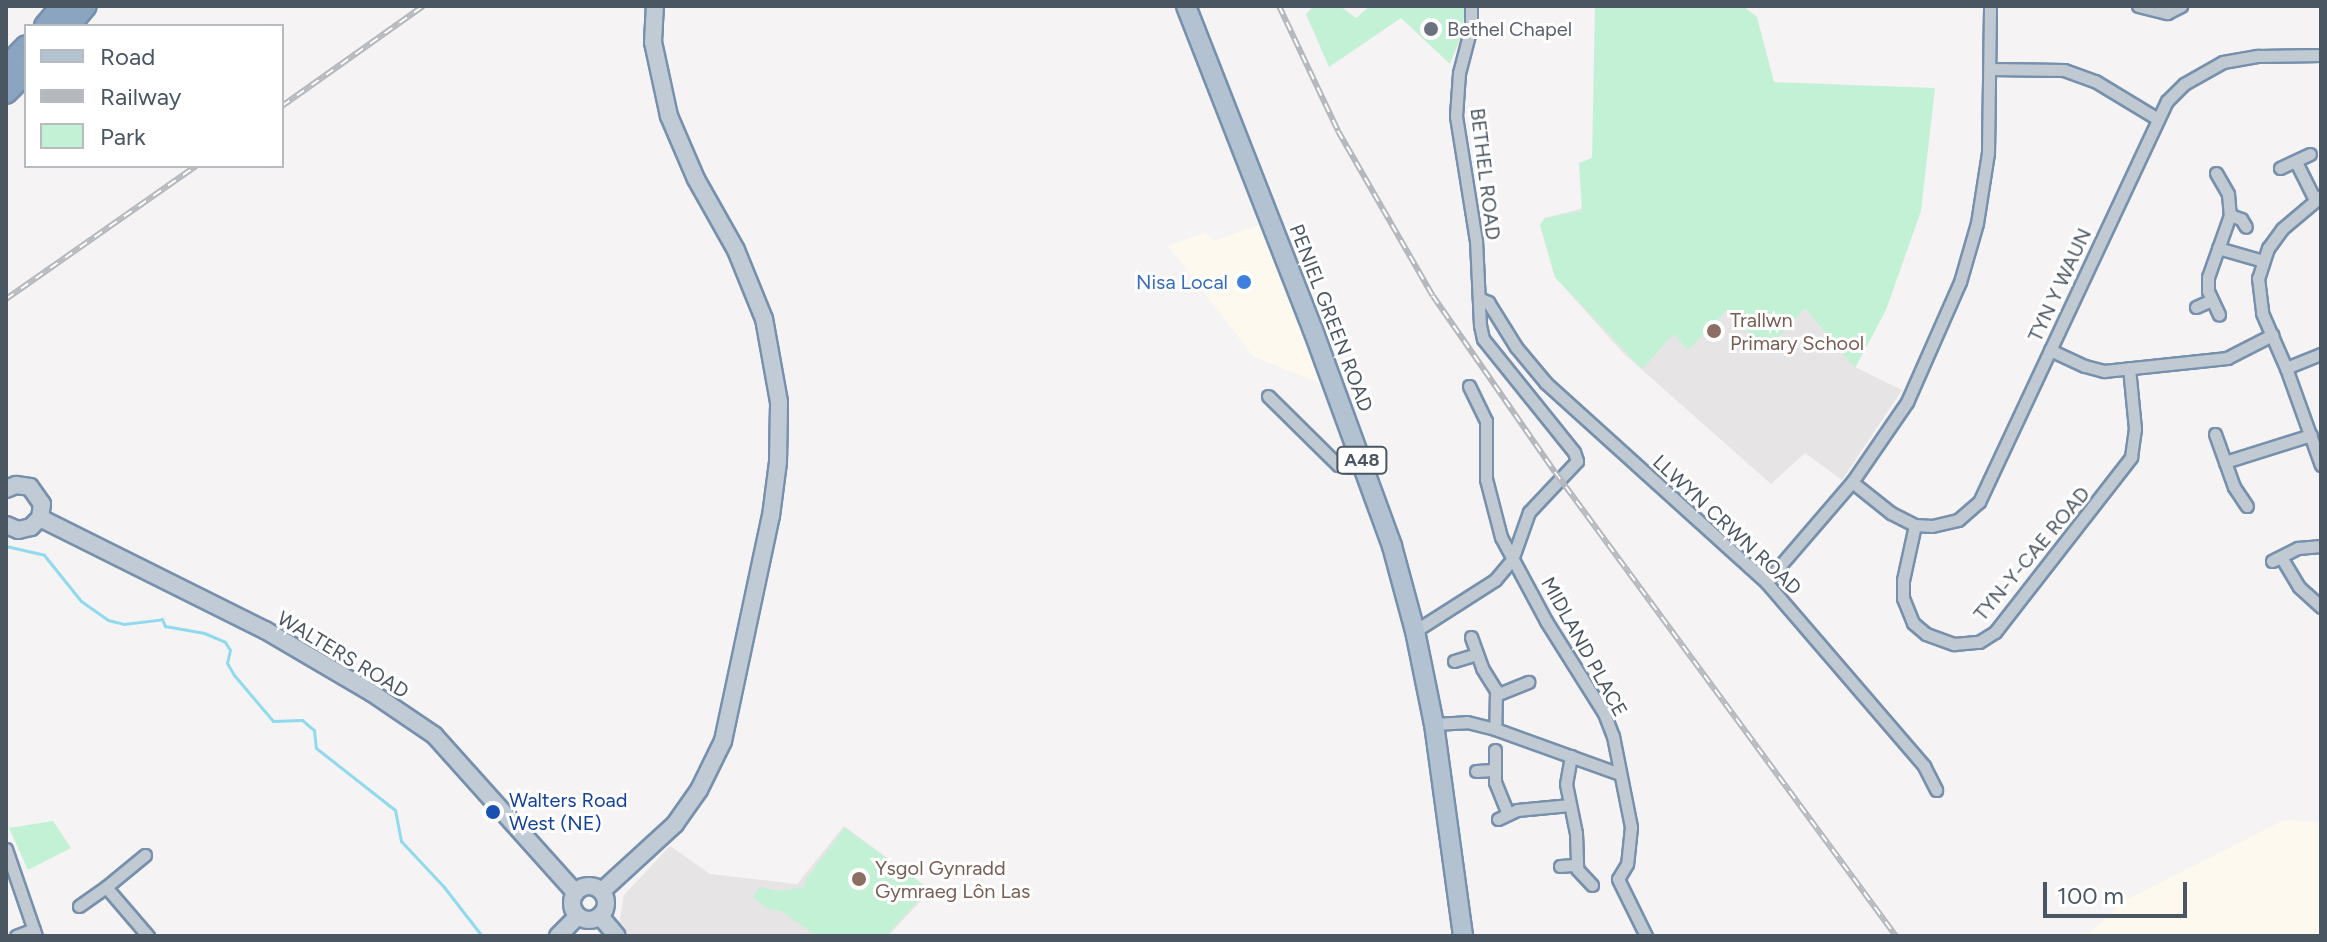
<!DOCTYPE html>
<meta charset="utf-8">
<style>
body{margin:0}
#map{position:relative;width:2327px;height:942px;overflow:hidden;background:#f5f3f3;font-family:Figtree,sans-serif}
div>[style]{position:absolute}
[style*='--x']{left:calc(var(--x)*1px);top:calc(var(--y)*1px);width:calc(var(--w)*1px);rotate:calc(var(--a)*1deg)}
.commercial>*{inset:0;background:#fdf9ef}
.education>*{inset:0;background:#e6e4e5}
.green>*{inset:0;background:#c3f1d5}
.stream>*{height:3px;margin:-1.5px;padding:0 1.5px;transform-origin:1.5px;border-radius:1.5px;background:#90daee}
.roads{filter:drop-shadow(2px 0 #7690ad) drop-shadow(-2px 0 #7690ad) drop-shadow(0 2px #7690ad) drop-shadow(0 -2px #7690ad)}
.street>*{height:11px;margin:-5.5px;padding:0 5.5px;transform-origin:5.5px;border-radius:5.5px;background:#c1cad2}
.secondary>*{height:16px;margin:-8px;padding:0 8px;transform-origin:8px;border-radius:8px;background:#c1cbd6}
.secondary>.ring{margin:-8px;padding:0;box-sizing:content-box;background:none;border:16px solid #c1cbd6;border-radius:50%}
.primary>*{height:18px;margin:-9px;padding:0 9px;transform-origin:9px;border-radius:9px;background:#b3c2d1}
.highway>*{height:20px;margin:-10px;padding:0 10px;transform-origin:10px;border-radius:10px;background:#8ba5c1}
.rail>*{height:6px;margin-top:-3px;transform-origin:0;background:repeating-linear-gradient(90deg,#fff 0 9px,#b5b8bd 0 18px);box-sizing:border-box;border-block:2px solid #b5b8bd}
.dots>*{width:22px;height:22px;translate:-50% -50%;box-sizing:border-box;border:4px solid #fff;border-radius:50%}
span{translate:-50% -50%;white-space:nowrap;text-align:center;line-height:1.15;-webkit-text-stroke:6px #fff;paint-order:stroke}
.shield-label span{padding:2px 6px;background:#fff;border:2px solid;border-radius:6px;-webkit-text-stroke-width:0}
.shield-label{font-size:18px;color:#4a5661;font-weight:700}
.worship-label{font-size:20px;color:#5b616d}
.left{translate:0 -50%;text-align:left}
.street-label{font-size:20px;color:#4a5661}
.shop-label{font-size:20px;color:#366cbe}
.right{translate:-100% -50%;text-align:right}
.education-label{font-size:20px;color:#785e54}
.transit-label{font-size:20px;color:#164399}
.frame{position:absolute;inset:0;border:8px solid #4a5661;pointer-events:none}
.legend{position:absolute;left:24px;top:24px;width:260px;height:144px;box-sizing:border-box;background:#fff;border:2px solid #b7bbc0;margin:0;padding:10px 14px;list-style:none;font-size:24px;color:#4a5661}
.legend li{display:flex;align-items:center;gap:16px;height:40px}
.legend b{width:40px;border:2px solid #b7bbc0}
.scale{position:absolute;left:2043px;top:882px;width:144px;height:36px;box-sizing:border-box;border:4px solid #4a5661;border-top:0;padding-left:10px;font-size:24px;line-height:28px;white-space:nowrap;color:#4a5661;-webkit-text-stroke:6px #fff;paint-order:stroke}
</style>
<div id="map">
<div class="commercial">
<i style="clip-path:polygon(1259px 225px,1289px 301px,1320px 383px,1254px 357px,1168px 246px,1204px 233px,1214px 241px)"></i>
<i style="clip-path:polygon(2284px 820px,2321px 822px,2321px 936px,2086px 936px,2126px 900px)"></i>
</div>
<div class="education">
<i style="clip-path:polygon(1696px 179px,1855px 367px,1902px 390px,1842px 480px,1805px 453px,1771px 484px,1623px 353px,1555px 277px,1540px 225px,1545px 218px)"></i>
<i style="clip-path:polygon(844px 826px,931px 890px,888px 936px,630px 936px,619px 924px,624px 895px,670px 846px,710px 874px,797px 884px)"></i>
</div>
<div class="green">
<i style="clip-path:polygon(1314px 6px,1340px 6px,1356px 18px,1370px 6px,1464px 6px,1465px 13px,1460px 39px,1450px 64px,1401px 18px,1329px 67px,1306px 14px)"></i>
<i style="clip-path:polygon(1595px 6px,1743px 6px,1757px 17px,1774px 82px,1935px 88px,1921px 211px,1886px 310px,1855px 368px,1805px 308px,1767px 350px,1727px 310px,1688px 350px,1674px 334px,1642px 369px,1555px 277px,1540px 225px,1545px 218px,1582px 211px,1579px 163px,1592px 158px)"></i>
<i style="clip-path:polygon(53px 821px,71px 848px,28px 870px,9px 828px)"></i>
<i style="clip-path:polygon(845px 828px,929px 889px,886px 936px,817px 936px,781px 911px,768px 909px,753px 897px,760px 887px,778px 891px,805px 887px,806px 879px)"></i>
</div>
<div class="stream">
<i style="--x:6;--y:546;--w:39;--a:13"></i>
<i style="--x:44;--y:555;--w:59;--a:51.2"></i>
<i style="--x:81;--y:601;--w:33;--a:35"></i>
<i style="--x:108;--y:620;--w:16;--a:14"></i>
<i style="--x:124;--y:624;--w:38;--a:-7"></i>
<i style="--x:162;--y:619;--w:8;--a:67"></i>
<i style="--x:165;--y:626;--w:40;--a:10"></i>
<i style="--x:204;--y:633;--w:23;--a:23"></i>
<i style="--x:225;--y:642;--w:9;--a:58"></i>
<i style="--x:230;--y:650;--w:13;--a:103"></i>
<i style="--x:227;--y:663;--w:14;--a:60"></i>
<i style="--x:234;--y:675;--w:60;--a:49.7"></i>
<i style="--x:273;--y:721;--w:29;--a:-2"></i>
<i style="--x:302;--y:720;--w:16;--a:40"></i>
<i style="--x:314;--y:730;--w:18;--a:84"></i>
<i style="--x:316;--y:748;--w:100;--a:38.1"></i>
<i style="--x:395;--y:810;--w:32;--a:79"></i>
<i style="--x:401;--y:841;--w:63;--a:46.9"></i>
<i style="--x:444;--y:887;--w:62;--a:52.2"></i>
</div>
<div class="roads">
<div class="street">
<i style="--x:2138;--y:6;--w:30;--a:14"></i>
<i style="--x:2167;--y:13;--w:16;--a:-27"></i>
<i style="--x:1991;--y:69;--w:73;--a:0.8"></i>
<i style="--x:2064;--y:70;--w:33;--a:20"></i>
<i style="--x:2095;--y:81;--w:71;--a:31.2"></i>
<i style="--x:2296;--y:162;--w:42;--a:63.4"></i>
<i style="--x:2280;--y:168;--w:33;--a:-25"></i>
<i style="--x:2216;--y:173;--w:24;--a:60"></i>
<i style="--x:2228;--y:194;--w:21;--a:85"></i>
<i style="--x:2230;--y:215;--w:66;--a:109.5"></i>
<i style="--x:2208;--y:277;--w:14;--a:90"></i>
<i style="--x:2208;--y:291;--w:26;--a:65"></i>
<i style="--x:2321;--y:196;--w:51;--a:139.8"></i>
<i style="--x:2282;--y:229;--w:24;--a:126"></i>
<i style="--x:2268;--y:248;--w:32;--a:108"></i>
<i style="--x:2258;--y:278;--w:35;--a:83"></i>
<i style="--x:2262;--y:313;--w:60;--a:66.4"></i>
<i style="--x:2286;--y:368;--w:103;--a:70.2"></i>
<i style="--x:2230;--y:215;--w:12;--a:20"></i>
<i style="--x:2241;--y:219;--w:9;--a:58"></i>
<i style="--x:2218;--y:248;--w:47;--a:16.1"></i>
<i style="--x:1481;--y:299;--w:8;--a:23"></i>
<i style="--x:1488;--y:302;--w:53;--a:58.1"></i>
<i style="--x:1516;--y:347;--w:47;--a:50.2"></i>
<i style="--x:1546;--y:383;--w:297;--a:42.1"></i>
<i style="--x:1766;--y:582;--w:243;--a:49.3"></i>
<i style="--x:1924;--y:766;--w:27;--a:63"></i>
<i style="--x:2196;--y:307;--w:17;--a:-24"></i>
<i style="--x:2050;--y:350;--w:38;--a:25"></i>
<i style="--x:2085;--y:366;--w:20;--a:15"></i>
<i style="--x:2104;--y:371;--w:124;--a:-6"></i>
<i style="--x:2227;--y:358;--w:51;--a:-27.1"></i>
<i style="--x:2286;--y:368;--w:38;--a:-22"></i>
<i style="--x:1469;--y:386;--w:39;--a:64"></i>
<i style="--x:1486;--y:421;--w:58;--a:90"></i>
<i style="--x:1486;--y:479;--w:60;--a:75.5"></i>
<i style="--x:1501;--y:537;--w:95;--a:61.8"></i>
<i style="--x:1546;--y:621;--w:109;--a:57.8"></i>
<i style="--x:1604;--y:713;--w:25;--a:69"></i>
<i style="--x:1613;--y:736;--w:93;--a:78.8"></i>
<i style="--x:1631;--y:827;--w:37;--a:96"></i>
<i style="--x:1627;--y:864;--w:17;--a:121"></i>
<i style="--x:1618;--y:879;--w:64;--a:63.8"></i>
<i style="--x:1268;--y:396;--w:98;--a:44.6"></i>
<i style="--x:1338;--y:465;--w:14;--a:8"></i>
<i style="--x:1352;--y:467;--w:12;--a:-20"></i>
<i style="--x:2215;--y:434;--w:56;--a:70.3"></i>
<i style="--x:2234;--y:487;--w:23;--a:56"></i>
<i style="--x:2225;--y:462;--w:90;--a:-17.4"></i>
<i style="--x:1852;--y:482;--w:50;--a:38.5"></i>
<i style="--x:1891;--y:513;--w:27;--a:27"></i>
<i style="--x:1915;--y:525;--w:17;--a:3"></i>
<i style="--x:1932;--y:526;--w:27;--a:-13"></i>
<i style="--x:1958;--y:520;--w:28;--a:-41"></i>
<i style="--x:1979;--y:502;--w:443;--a:-64.9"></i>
<i style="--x:2167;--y:101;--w:24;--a:-45"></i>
<i style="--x:2184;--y:84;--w:45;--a:-29.4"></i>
<i style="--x:2223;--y:62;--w:36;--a:-10"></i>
<i style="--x:2258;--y:56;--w:63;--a:-0.9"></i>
<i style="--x:1915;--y:525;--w:56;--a:102.3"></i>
<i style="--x:1903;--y:580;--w:18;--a:90"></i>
<i style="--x:1903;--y:598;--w:27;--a:68"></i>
<i style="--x:1913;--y:623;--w:17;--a:40"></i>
<i style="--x:1926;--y:634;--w:30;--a:20"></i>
<i style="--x:1954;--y:644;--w:25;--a:-5"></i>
<i style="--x:1979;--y:642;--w:19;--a:-32"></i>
<i style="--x:1995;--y:632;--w:222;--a:-52.1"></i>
<i style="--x:2131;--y:457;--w:28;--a:-82"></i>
<i style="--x:2135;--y:429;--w:61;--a:-95.6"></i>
<i style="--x:2281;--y:557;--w:35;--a:59"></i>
<i style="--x:2299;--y:587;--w:30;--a:42"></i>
<i style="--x:2272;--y:561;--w:29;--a:-27"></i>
<i style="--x:2298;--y:548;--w:23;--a:-5"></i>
<i style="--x:1766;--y:582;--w:132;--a:-49.3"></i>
<i style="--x:1852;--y:482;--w:97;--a:-55.5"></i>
<i style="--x:1907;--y:402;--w:131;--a:-66.2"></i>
<i style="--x:1960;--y:282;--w:61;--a:-73.9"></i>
<i style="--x:1977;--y:223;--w:71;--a:-81.1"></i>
<i style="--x:1988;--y:153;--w:147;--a:-89.2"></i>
<i style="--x:1415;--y:631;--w:95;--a:-32.5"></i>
<i style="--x:1495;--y:580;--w:26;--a:-50"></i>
<i style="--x:1512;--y:560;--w:51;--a:-70.5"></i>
<i style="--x:1529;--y:512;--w:70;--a:-46.7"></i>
<i style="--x:1577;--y:461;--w:9;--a:-108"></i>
<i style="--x:1574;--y:452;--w:145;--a:-128.8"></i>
<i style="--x:1483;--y:339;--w:14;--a:-102"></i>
<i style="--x:1480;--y:325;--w:84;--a:-92.7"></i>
<i style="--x:1476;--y:241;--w:127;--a:-99.1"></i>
<i style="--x:1456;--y:116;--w:43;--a:-86"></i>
<i style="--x:1459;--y:73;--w:48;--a:-75.4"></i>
<i style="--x:1471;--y:27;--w:21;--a:-90"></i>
<i style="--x:1471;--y:637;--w:33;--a:70"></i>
<i style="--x:1482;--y:668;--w:26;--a:58"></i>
<i style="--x:1496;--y:690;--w:39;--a:91"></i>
<i style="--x:1454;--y:661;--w:24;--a:-17"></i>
<i style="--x:1496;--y:695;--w:35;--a:-22"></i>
<i style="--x:1434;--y:724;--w:33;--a:-3"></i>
<i style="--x:1467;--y:722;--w:29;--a:14"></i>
<i style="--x:1495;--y:729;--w:133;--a:19.8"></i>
<i style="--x:1495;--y:750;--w:32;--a:90"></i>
<i style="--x:1495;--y:782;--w:32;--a:68"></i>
<i style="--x:1571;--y:756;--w:28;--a:100"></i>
<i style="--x:1566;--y:784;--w:50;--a:78.5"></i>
<i style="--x:1576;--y:833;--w:36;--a:88"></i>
<i style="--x:1577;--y:869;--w:22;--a:47"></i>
<i style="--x:1476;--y:771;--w:18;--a:-3"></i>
<i style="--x:1498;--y:819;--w:21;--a:-25"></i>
<i style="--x:1517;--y:810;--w:53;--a:-5.4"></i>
<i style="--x:6;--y:849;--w:92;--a:71"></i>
<i style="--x:145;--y:855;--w:50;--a:140.6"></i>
<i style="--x:106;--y:887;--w:65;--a:49.4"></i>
<i style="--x:1560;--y:866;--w:16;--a:-4"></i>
<i style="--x:79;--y:906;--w:33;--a:-35"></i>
<i style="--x:16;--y:936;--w:19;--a:-21"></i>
</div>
<div class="secondary">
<i style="--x:6;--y:489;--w:11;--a:-22"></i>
<i style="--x:16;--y:485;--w:14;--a:8"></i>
<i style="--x:30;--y:487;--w:21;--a:55"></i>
<i style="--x:42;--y:504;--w:14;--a:98"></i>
<i style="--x:40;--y:518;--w:13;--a:135"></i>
<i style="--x:31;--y:527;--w:13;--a:167"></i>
<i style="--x:18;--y:530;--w:13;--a:-157"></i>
<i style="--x:40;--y:518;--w:251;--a:26.5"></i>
<i style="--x:265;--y:630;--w:124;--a:30.5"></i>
<i style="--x:372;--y:693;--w:75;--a:34.1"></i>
<i style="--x:434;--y:735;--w:212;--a:48.1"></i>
<i class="ring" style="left:572px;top:886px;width:18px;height:18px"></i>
<i style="--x:602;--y:891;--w:99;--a:-42.5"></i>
<i style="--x:675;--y:824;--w:42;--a:-54.8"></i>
<i style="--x:699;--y:790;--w:55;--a:-63.9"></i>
<i style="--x:723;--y:741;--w:230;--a:-78"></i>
<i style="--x:771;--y:516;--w:54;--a:-82.6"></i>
<i style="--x:778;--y:462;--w:60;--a:-89"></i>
<i style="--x:779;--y:402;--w:84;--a:-100.2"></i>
<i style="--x:764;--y:319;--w:74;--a:-112.1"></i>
<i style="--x:736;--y:250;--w:81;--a:-119.4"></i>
<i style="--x:696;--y:179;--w:69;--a:-113.2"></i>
<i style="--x:669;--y:116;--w:76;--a:-102.2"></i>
<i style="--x:653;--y:42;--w:36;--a:-87"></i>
<i style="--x:600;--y:916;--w:26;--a:50"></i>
<i style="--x:558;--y:936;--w:28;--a:-45"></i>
</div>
<div class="primary">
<i style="--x:1186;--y:6;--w:348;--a:68.6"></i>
<i style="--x:1313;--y:330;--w:230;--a:69.9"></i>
<i style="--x:1392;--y:546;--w:88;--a:74.9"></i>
<i style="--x:1415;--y:631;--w:95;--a:78.5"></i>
<i style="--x:1434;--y:724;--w:214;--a:82.2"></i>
</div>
<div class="highway">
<i style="--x:45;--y:26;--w:26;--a:-50"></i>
<i style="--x:69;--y:26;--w:26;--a:-50"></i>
<i style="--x:6;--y:67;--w:29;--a:-46"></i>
<i style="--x:6;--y:93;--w:28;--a:-45"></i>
</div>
</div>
<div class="rail">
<i style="--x:1279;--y:6;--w:138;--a:64.7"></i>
<i style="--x:1338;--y:131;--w:190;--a:60.1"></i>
<i style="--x:1433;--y:296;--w:214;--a:55.3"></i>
<i style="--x:1555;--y:472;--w:576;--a:53.69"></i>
<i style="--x:282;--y:106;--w:173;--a:-35.3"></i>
<i style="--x:6;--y:299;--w:232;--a:-35"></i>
</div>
<div class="dots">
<i style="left:1431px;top:29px;background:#6b7280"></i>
<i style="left:1244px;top:282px;background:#3f7fe0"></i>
<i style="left:1714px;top:331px;background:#8d6e63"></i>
<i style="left:493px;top:812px;background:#1a4fb4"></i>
<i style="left:859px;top:879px;background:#8d6e63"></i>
</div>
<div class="shield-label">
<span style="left:1362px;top:460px">A48</span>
</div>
<div class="worship-label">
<span class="left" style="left:1447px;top:29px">Bethel Chapel</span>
</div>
<div class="street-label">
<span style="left:1485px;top:174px;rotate:83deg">BETHEL ROAD</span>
<span style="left:2060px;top:285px;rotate:-65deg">TYN Y WAUN</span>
<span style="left:1331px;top:318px;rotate:69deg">PENIEL GREEN ROAD</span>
<span style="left:1727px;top:525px;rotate:43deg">LLWYN CRWN ROAD</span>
<span style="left:2032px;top:554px;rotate:-50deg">TYN-Y-CAE ROAD</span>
<span style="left:1584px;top:647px;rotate:61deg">MIDLAND PLACE</span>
<span style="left:343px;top:655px;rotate:31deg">WALTERS ROAD</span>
</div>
<div class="shop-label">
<span class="right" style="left:1228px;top:282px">Nisa Local</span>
</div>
<div class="education-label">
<span class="left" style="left:1730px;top:332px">Trallwn<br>Primary School</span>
<span class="left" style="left:875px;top:880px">Ysgol Gynradd<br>Gymraeg Lôn Las</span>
</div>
<div class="transit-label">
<span class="left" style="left:509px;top:812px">Walters Road<br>West (NE)</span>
</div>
<div class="frame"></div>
<ul class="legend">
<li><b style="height:10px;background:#b3c2d1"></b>Road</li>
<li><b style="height:10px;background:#b5b8bd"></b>Railway</li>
<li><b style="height:22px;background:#c3f1d5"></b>Park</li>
</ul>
<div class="scale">100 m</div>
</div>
